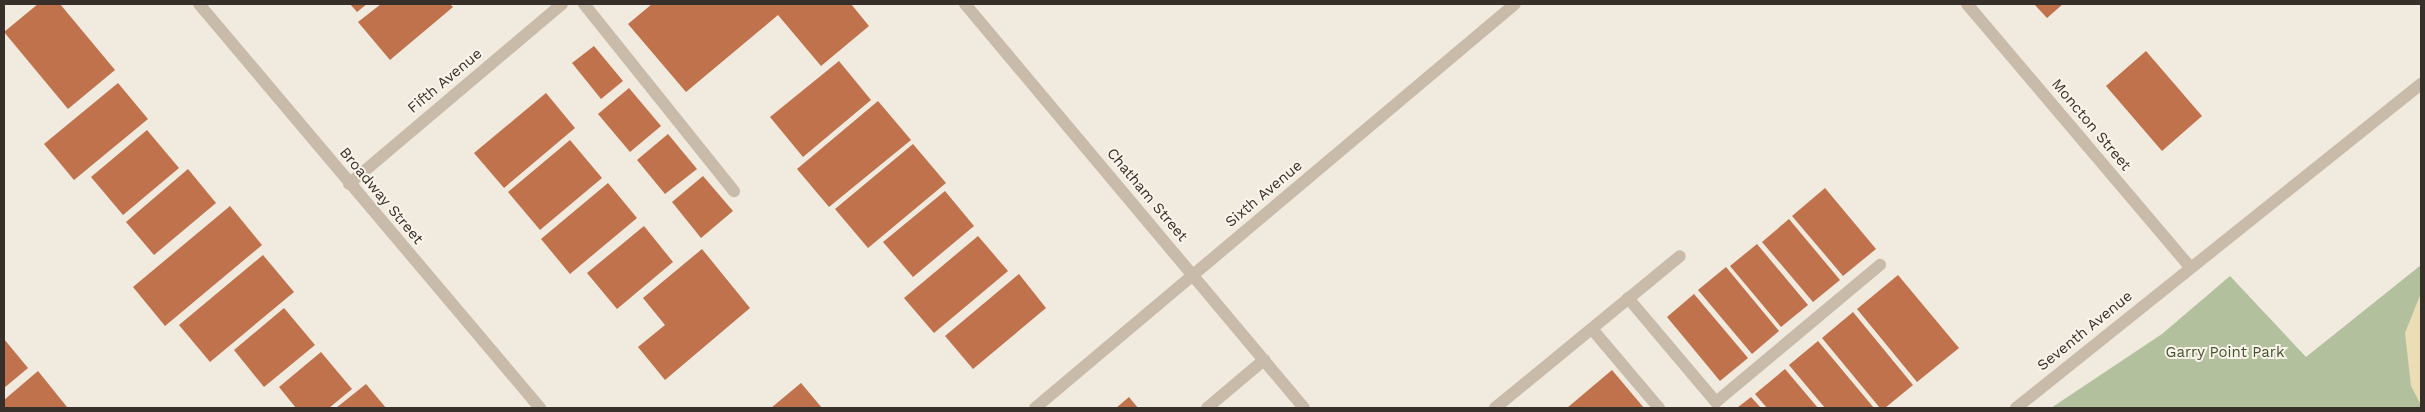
<!DOCTYPE html>
<style>
body{margin:0}
#map{position:relative;width:2425px;height:412px;overflow:hidden;background:#f1eade;font-family:"Work Sans",sans-serif}
div>[style]{position:absolute}
[style*='--x']{left:calc(var(--x)*1px);top:calc(var(--y)*1px);width:calc(var(--w)*1px);rotate:calc(var(--a)*1deg)}
.green>*{inset:0;background:#b2c09e}
.sand>*{inset:0;background:#ebddb6}
.building>*{inset:0;background:#c0724d}
.minor>*{height:12px;margin:-6px;padding:0 6px;transform-origin:6px;border-radius:6px;background:#c9bbaa}
span{translate:-50% -50%;white-space:nowrap;text-align:center;line-height:1.15;-webkit-text-stroke:4px #f9f3ea;paint-order:stroke}
.street-label{font-size:15px;color:#372f29}
.park-label{font-size:15px;color:#43542e}
.frame{position:absolute;inset:0;border:5px solid #372f29;pointer-events:none}
</style>
<div id="map">
<div class="green">
<i style="clip-path:polygon(2421px 265px,2421px 408px,2051px 408px,2162px 334px,2230px 276px,2306px 357px)"></i>
</div>
<div class="sand">
<i style="clip-path:polygon(2421px 293px,2421px 405px,2411px 386px,2405px 333px)"></i>
</div>
<div class="building">
<i style="clip-path:polygon(38px 4px,60px 4px,115px 70px,68px 109px,4px 32px)"></i>
<i style="clip-path:polygon(350px 4px,367px 4px,357px 12px)"></i>
<i style="clip-path:polygon(381px 4px,450px 4px,453px 7px,390px 60px,358px 22px)"></i>
<i style="clip-path:polygon(652px 4px,851px 4px,869px 26px,821px 66px,778px 15px,686px 92px,628px 24px)"></i>
<i style="clip-path:polygon(2034px 4px,2063px 4px,2047px 18px)"></i>
<i style="clip-path:polygon(594px 46px,623px 81px,601px 99px,572px 63px)"></i>
<i style="clip-path:polygon(2146px 51px,2202px 116px,2162px 151px,2106px 86px)"></i>
<i style="clip-path:polygon(839px 61px,871px 100px,803px 157px,770px 117px)"></i>
<i style="clip-path:polygon(118px 83px,148px 119px,74px 180px,44px 144px)"></i>
<i style="clip-path:polygon(629px 88px,661px 126px,630px 152px,598px 114px)"></i>
<i style="clip-path:polygon(546px 93px,575px 128px,504px 188px,474px 153px)"></i>
<i style="clip-path:polygon(878px 101px,911px 140px,829px 207px,797px 169px)"></i>
<i style="clip-path:polygon(147px 130px,179px 168px,123px 215px,91px 177px)"></i>
<i style="clip-path:polygon(668px 134px,697px 169px,665px 194px,637px 160px)"></i>
<i style="clip-path:polygon(570px 140px,602px 178px,540px 230px,508px 192px)"></i>
<i style="clip-path:polygon(913px 144px,946px 183px,868px 248px,835px 209px)"></i>
<i style="clip-path:polygon(188px 169px,216px 203px,154px 255px,126px 222px)"></i>
<i style="clip-path:polygon(703px 176px,733px 211px,701px 238px,672px 202px)"></i>
<i style="clip-path:polygon(608px 183px,637px 218px,570px 274px,541px 239px)"></i>
<i style="clip-path:polygon(1825px 188px,1876px 249px,1843px 276px,1792px 216px)"></i>
<i style="clip-path:polygon(945px 191px,974px 226px,913px 277px,883px 242px)"></i>
<i style="clip-path:polygon(230px 206px,262px 245px,165px 326px,133px 287px)"></i>
<i style="clip-path:polygon(1789px 219px,1840px 280px,1813px 302px,1762px 242px)"></i>
<i style="clip-path:polygon(644px 226px,673px 262px,617px 309px,587px 273px)"></i>
<i style="clip-path:polygon(978px 236px,1008px 271px,934px 333px,904px 298px)"></i>
<i style="clip-path:polygon(1757px 244px,1808px 305px,1781px 327px,1730px 266px)"></i>
<i style="clip-path:polygon(702px 249px,750px 308px,665px 380px,638px 347px,665px 325px,643px 298px)"></i>
<i style="clip-path:polygon(263px 255px,294px 292px,210px 362px,179px 325px)"></i>
<i style="clip-path:polygon(1726px 267px,1779px 331px,1752px 354px,1698px 290px)"></i>
<i style="clip-path:polygon(1019px 274px,1046px 308px,973px 369px,945px 336px)"></i>
<i style="clip-path:polygon(1898px 275px,1959px 348px,1917px 382px,1857px 309px)"></i>
<i style="clip-path:polygon(1694px 294px,1748px 358px,1720px 381px,1667px 317px)"></i>
<i style="clip-path:polygon(284px 308px,315px 345px,264px 387px,234px 350px)"></i>
<i style="clip-path:polygon(1853px 312px,1913px 385px,1885px 408px,1880px 408px,1822px 338px)"></i>
<i style="clip-path:polygon(4px 339px,28px 368px,4px 388px)"></i>
<i style="clip-path:polygon(1818px 341px,1874px 408px,1825px 408px,1789px 365px)"></i>
<i style="clip-path:polygon(321px 352px,352px 389px,329px 408px,296px 408px,279px 387px)"></i>
<i style="clip-path:polygon(1785px 369px,1818px 408px,1767px 408px,1755px 394px)"></i>
<i style="clip-path:polygon(1612px 370px,1644px 408px,1567px 408px)"></i>
<i style="clip-path:polygon(38px 371px,67px 407px,4px 408px,4px 400px)"></i>
<i style="clip-path:polygon(801px 383px,822px 408px,771px 408px)"></i>
<i style="clip-path:polygon(366px 384px,386px 408px,336px 408px)"></i>
<i style="clip-path:polygon(1129px 397px,1138px 408px,1116px 408px)"></i>
<i style="clip-path:polygon(1751px 397px,1761px 408px,1737px 408px)"></i>
</div>
<div class="minor">
<i style="--x:199;--y:4;--w:529;--a:49.83"></i>
<i style="--x:584;--y:4;--w:240;--a:51.3"></i>
<i style="--x:965;--y:4;--w:527;--a:50"></i>
<i style="--x:1967;--y:4;--w:345;--a:49.7"></i>
<i style="--x:349;--y:184;--w:279;--a:-40.2"></i>
<i style="--x:1628;--y:298;--w:136;--a:49.8"></i>
<i style="--x:1716;--y:402;--w:214;--a:-39.9"></i>
<i style="--x:1592;--y:329;--w:104;--a:49.7"></i>
<i style="--x:1035;--y:408;--w:627;--a:-40.09"></i>
<i style="--x:1207;--y:408;--w:75;--a:-40.1"></i>
<i style="--x:1495;--y:408;--w:239;--a:-39.4"></i>
<i style="--x:2016;--y:408;--w:519;--a:-38.66"></i>
</div>
<div class="street-label">
<span style="left:445px;top:81px;rotate:-40deg">Fifth Avenue</span>
<span style="left:2091px;top:125px;rotate:50deg">Moncton Street</span>
<span style="left:1264px;top:194px;rotate:-40deg">Sixth Avenue</span>
<span style="left:1147px;top:195px;rotate:50deg">Chatham Street</span>
<span style="left:381px;top:196px;rotate:50deg">Broadway Street</span>
<span style="left:2085px;top:331px;rotate:-39deg">Seventh Avenue</span>
</div>
<div class="park-label">
<span style="left:2225px;top:353px">Garry Point Park</span>
</div>
<div class="frame"></div>
</div>
